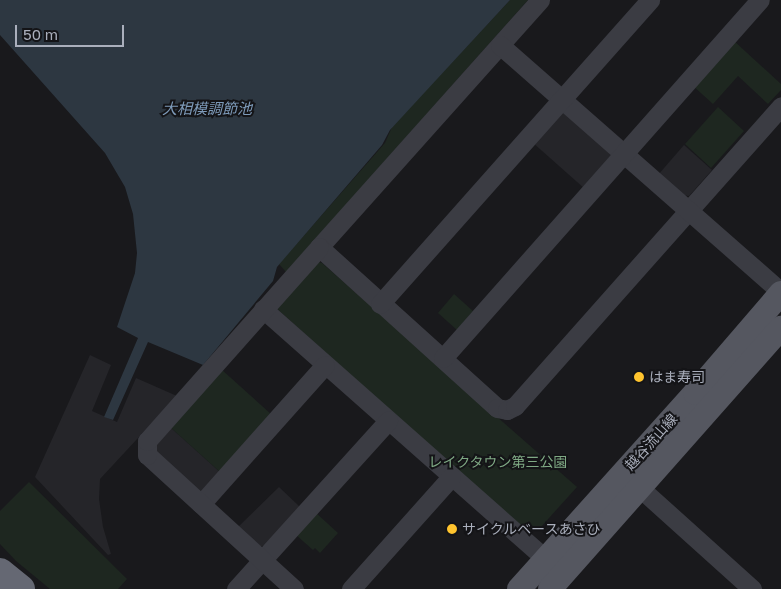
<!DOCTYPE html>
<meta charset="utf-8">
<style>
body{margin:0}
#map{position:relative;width:781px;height:589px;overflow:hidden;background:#19191c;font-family:"Golos Text","Noto Sans JP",sans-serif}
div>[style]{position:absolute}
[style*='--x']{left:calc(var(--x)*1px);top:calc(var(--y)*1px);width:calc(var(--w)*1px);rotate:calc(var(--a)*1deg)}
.built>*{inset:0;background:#252529}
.green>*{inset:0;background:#1e2720}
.water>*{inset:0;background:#2d3741}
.minor>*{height:19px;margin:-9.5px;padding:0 9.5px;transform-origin:9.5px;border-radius:9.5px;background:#3b3c43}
.major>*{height:24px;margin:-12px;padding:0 12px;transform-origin:12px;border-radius:12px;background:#555760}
.highway>*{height:28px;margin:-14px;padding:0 14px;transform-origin:14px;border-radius:14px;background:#656873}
.dots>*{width:14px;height:14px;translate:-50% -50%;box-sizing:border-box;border:2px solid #141417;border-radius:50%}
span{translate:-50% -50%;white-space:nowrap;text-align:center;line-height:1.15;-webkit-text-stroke:4px #141417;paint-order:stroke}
.poi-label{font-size:14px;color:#aaafbc}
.left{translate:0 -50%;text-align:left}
.street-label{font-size:14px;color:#aaafbc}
.park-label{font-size:14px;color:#7fa984}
.water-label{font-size:15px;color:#7e9bba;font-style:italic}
.scale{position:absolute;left:15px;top:25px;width:109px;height:22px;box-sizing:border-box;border:2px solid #aaafbc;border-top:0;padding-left:6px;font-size:15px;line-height:18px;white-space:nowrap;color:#aaafbc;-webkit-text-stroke:4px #141417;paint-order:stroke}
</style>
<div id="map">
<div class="built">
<i style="clip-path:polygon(568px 111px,611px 150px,612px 158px,585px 189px,532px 142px,556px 113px)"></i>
<i style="clip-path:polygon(684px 145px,712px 170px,689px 196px,681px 195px,658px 175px)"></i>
<i style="clip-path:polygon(90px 355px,111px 365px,92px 411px,117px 422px,136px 378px,177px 396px,100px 479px,99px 499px,103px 527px,111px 554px,108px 555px,35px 477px)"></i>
<i style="clip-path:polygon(169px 426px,220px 472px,204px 491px,195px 492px,153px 453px,152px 445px)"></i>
<i style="clip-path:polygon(279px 487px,300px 507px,267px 545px,257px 547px,236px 529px)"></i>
</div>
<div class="green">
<i style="clip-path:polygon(510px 0,528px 0,286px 272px,279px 264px,385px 143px,392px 127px)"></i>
<i style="clip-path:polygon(733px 40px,781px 84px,781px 90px,768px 104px,738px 76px,713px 104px,692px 85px)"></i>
<i style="clip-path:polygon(718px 107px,744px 131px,711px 168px,685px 144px)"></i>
<i style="clip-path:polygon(314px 261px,322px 263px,577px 487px,540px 528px,526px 532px,276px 308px)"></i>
<i style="clip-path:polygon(454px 294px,473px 311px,457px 330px,438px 313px)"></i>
<i style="clip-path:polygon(221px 369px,272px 415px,220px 472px,169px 426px)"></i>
<i style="clip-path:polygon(29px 482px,127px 579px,118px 589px,50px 589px,16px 561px,0 544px,0 511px)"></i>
<i style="clip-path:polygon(315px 512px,338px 533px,320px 553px,315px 548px,313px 550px,295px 534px)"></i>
</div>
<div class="water">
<i style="clip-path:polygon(0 0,510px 0,390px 130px,382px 145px,277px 267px,273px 281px,203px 365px,148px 342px,113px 420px,104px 417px,138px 338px,117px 327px,135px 273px,137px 253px,133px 214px,125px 187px,105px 153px,0 35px)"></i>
</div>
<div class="minor">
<i style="--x:540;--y:0;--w:331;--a:131.8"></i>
<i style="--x:319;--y:247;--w:240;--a:42.1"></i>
<i style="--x:497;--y:408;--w:10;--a:11"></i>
<i style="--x:507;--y:410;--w:9;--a:-27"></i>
<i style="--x:515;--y:406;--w:401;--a:-48.4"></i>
<i style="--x:500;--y:45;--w:374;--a:41.3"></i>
<i style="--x:380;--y:304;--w:407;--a:-48.4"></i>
<i style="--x:263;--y:309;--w:378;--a:41.5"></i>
<i style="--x:443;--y:358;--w:478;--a:-48.5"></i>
<i style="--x:640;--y:488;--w:151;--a:42"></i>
<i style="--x:201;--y:504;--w:186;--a:-48.3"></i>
<i style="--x:236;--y:589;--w:227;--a:-47.9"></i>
<i style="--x:294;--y:589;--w:199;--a:-137.6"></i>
<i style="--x:147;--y:455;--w:14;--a:-90"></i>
<i style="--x:147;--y:441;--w:259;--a:-48.4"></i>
<i style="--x:351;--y:589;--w:150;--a:-48.2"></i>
</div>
<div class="major">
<i style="--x:519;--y:589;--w:263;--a:-48.1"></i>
<i style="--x:695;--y:393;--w:132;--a:-49.3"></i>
<i style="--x:550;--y:589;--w:349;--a:-48.5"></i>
</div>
<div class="highway">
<i style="--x:0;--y:572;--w:27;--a:39"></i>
</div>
<div class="dots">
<i style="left:639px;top:377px;background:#ffc42e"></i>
<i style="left:452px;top:529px;background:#ffc42e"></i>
</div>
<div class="poi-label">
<span class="left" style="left:649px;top:377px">はま寿司</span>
<span class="left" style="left:462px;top:529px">サイクルベースあさひ</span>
</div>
<div class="street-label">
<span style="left:651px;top:442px;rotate:-48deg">越谷流山線</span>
</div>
<div class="park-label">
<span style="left:498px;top:462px">レイクタウン第三公園</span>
</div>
<div class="water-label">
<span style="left:207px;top:109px">大相模調節池</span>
</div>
<div class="scale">50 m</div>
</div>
